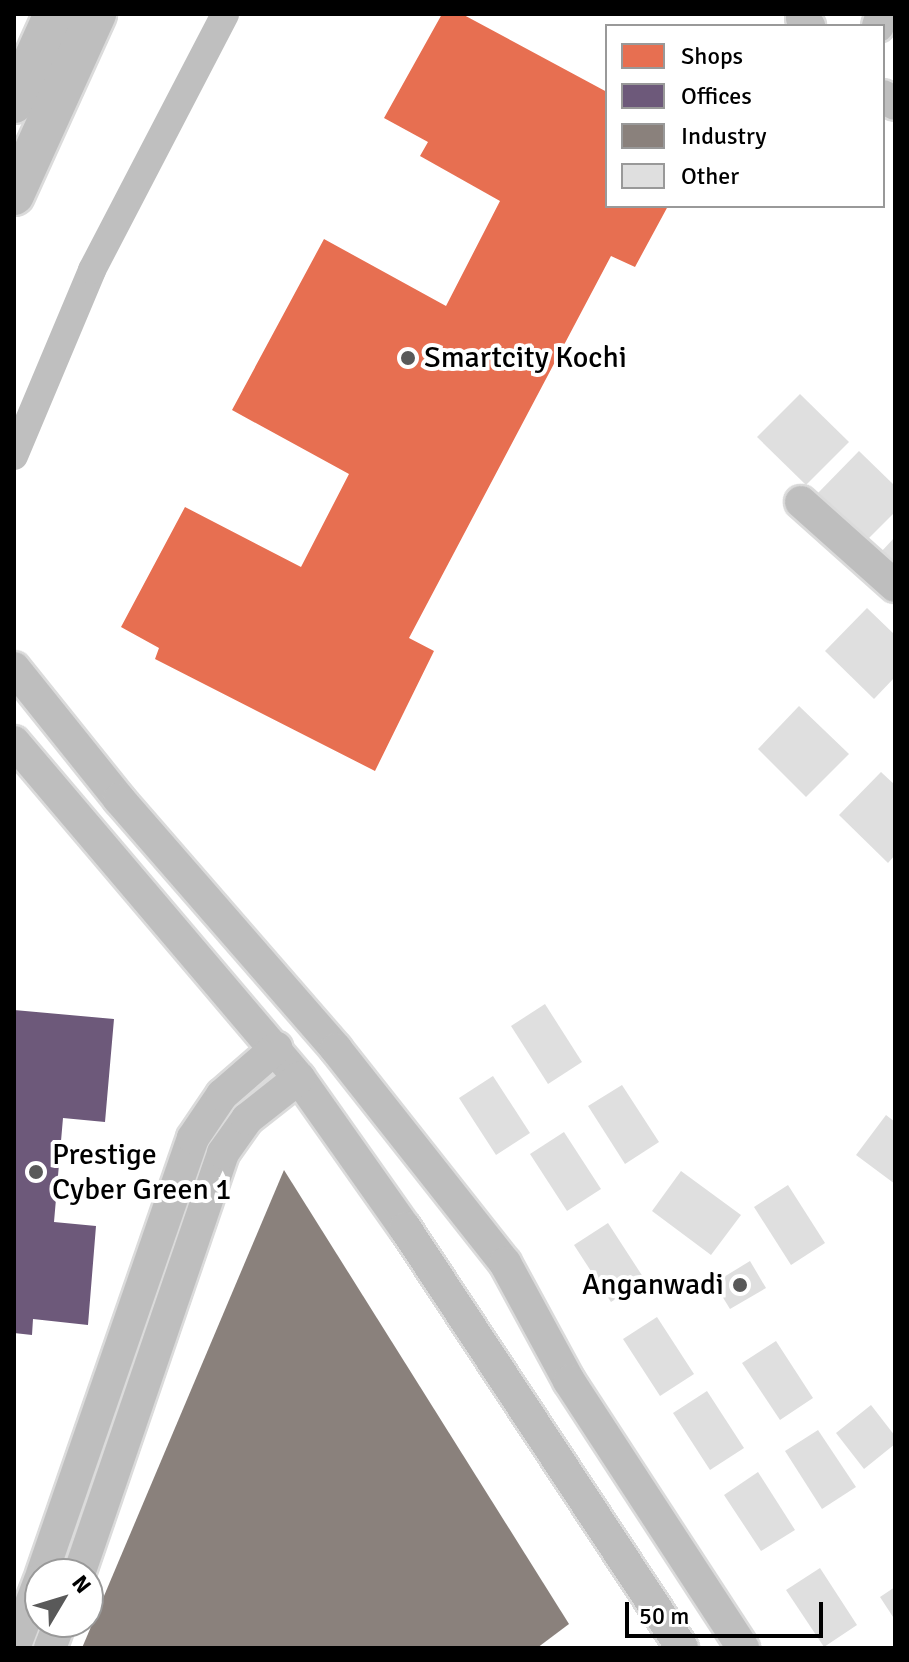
<!DOCTYPE html>
<style>
body{margin:0}
#map{position:relative;width:909px;height:1662px;overflow:hidden;background:#fff;font-family:Signika,sans-serif}
div>[style]{position:absolute}
[style*='--x']{left:calc(var(--x)*1px);top:calc(var(--y)*1px);width:calc(var(--w)*1px);rotate:calc(var(--a)*1deg)}
.shops>*{inset:0;background:#e76f51}
.offices>*{inset:0;background:#6d597a}
.industry>*{inset:0;background:#8a817c}
.canal>*{height:28px;margin:-14px;padding:0 14px;transform-origin:14px;border-radius:14px;background:#bfbfbf}
.building>*{inset:0;background:#dfdfdf}
.roads{filter:drop-shadow(2px 0 #dbdbdb) drop-shadow(-2px 0 #dbdbdb) drop-shadow(0 2px #dbdbdb) drop-shadow(0 -2px #dbdbdb)}
.minor>*{height:32px;margin:-16px;padding:0 16px;transform-origin:16px;border-radius:16px;background:#bebebe}
.major>*{height:40px;margin:-20px;padding:0 20px;transform-origin:20px;border-radius:20px;background:#bebebe}
.dots>*{width:22px;height:22px;translate:-50% -50%;box-sizing:border-box;border:4px solid #fff;border-radius:50%}
span{translate:-50% -50%;white-space:nowrap;text-align:center;line-height:1.15;-webkit-text-stroke:8px #fff;paint-order:stroke}
.poi-label{font-size:30px;color:#000}
.left{translate:0 -50%;text-align:left}
.right{translate:-100% -50%;text-align:right}
.frame{position:absolute;inset:0;border:16px solid #000;pointer-events:none}
.legend{position:absolute;left:605px;top:24px;width:280px;height:184px;box-sizing:border-box;background:#fff;border:2px solid #999;margin:0;padding:10px 14px;list-style:none;font-size:24px;color:#000}
.legend li{display:flex;align-items:center;gap:16px;height:40px}
.legend b{width:40px;border:2px solid #999}
.north{position:absolute;left:24px;top:1558px;width:80px;height:80px;box-sizing:border-box;background:#fff;border:2px solid #999;border-radius:50%;rotate:52deg;font-size:22px;font-weight:700;line-height:32px;text-align:center;color:#000}
.north::after{content:'';display:block;margin:auto;width:28px;height:36px;background:#595959;clip-path:polygon(50% 0,100% 100%,50% 72%,0 100%)}
.scale{position:absolute;left:625px;top:1602px;width:198px;height:36px;box-sizing:border-box;border:4px solid #000;border-top:0;padding-left:10px;font-size:24px;line-height:28px;white-space:nowrap;color:#000;-webkit-text-stroke:6px #fff;paint-order:stroke}
</style>
<div id="map">
<div class="shops">
<i style="clip-path:polygon(442px 14px,462px 14px,607px 92px,607px 206px,668px 206px,635px 267px,611px 256px,409px 638px,434px 651px,375px 771px,155px 659px,159px 648px,121px 627px,185px 507px,301px 567px,349px 474px,232px 410px,324px 239px,446px 306px,500px 201px,420px 156px,428px 142px,384px 118px)"></i>
</div>
<div class="offices">
<i style="clip-path:polygon(14px 1010px,114px 1019px,105px 1122px,63px 1118px,54px 1222px,96px 1226px,88px 1325px,33px 1319px,32px 1335px,14px 1333px)"></i>
</div>
<div class="industry">
<i style="clip-path:polygon(284px 1170px,569px 1624px,537px 1648px,82px 1648px)"></i>
</div>
<div class="canal">
<i style="--x:14;--y:456;--w:202;--a:-67.2"></i>
<i style="--x:92;--y:270;--w:288;--a:-62.5"></i>
</div>
<div class="building">
<i style="clip-path:polygon(800px 394px,849px 442px,806px 485px,757px 437px)"></i>
<i style="clip-path:polygon(859px 451px,895px 486px,895px 512px,865px 542px,817px 494px)"></i>
<i style="clip-path:polygon(895px 537px,895px 567px,880px 553px)"></i>
<i style="clip-path:polygon(867px 608px,895px 635px,895px 677px,874px 699px,825px 651px)"></i>
<i style="clip-path:polygon(799px 706px,849px 754px,806px 797px,758px 749px)"></i>
<i style="clip-path:polygon(881px 772px,895px 785px,895px 855px,888px 863px,839px 815px)"></i>
<i style="clip-path:polygon(545px 1004px,582px 1062px,548px 1084px,511px 1026px)"></i>
<i style="clip-path:polygon(493px 1076px,530px 1133px,496px 1155px,459px 1098px)"></i>
<i style="clip-path:polygon(622px 1085px,659px 1142px,625px 1164px,588px 1106px)"></i>
<i style="clip-path:polygon(886px 1115px,895px 1122px,895px 1184px,856px 1155px)"></i>
<i style="clip-path:polygon(564px 1132px,601px 1189px,567px 1211px,530px 1154px)"></i>
<i style="clip-path:polygon(681px 1171px,741px 1215px,711px 1255px,652px 1211px)"></i>
<i style="clip-path:polygon(788px 1185px,825px 1243px,791px 1265px,754px 1207px)"></i>
<i style="clip-path:polygon(608px 1223px,645px 1280px,611px 1302px,574px 1245px)"></i>
<i style="clip-path:polygon(750px 1261px,766px 1288px,730px 1309px,714px 1283px)"></i>
<i style="clip-path:polygon(657px 1317px,694px 1374px,660px 1396px,623px 1339px)"></i>
<i style="clip-path:polygon(776px 1341px,813px 1398px,780px 1420px,742px 1363px)"></i>
<i style="clip-path:polygon(707px 1391px,744px 1448px,710px 1470px,673px 1413px)"></i>
<i style="clip-path:polygon(871px 1405px,895px 1436px,895px 1444px,864px 1469px,836px 1433px)"></i>
<i style="clip-path:polygon(818px 1430px,856px 1487px,822px 1509px,785px 1451px)"></i>
<i style="clip-path:polygon(758px 1472px,795px 1530px,761px 1551px,724px 1495px)"></i>
<i style="clip-path:polygon(820px 1568px,857px 1625px,824px 1647px,786px 1590px)"></i>
<i style="clip-path:polygon(895px 1587px,895px 1620px,880px 1597px)"></i>
</div>
<div class="roads">
<div class="minor">
<i style="--x:802;--y:18;--w:11;--a:49"></i>
<i style="--x:878;--y:26;--w:13;--a:-72"></i>
<i style="--x:883;--y:96;--w:14;--a:34"></i>
<i style="--x:801;--y:502;--w:126;--a:41.8"></i>
<i style="--x:14;--y:668;--w:168;--a:51.3"></i>
<i style="--x:119;--y:799;--w:331;--a:49"></i>
<i style="--x:336;--y:1049;--w:273;--a:51.7"></i>
<i style="--x:505;--y:1263;--w:134;--a:61.5"></i>
<i style="--x:569;--y:1381;--w:319;--a:56.9"></i>
<i style="--x:14;--y:742;--w:441;--a:49.7"></i>
<i style="--x:299;--y:1078;--w:184;--a:54.8"></i>
<i style="--x:405;--y:1228;--w:503;--a:56.59"></i>
<i style="--x:42;--y:1574;--w:461;--a:-70.9"></i>
<i style="--x:193;--y:1138;--w:52;--a:-56"></i>
<i style="--x:222;--y:1095;--w:72;--a:-41"></i>
<i style="--x:79;--y:1574;--w:445;--a:-71.1"></i>
<i style="--x:223;--y:1153;--w:42;--a:-54.8"></i>
<i style="--x:247;--y:1119;--w:66;--a:-38.3"></i>
<i style="--x:14;--y:1648;--w:73;--a:-69.1"></i>
<i style="--x:50;--y:1648;--w:28;--a:-69"></i>
</div>
<div class="major">
<i style="--x:14;--y:103;--w:98;--a:-65.8"></i>
<i style="--x:14;--y:195;--w:199;--a:-65.6"></i>
</div>
</div>
<div class="dots">
<i style="left:408px;top:358px;background:#595959"></i>
<i style="left:36px;top:1172px;background:#595959"></i>
<i style="left:740px;top:1285px;background:#595959"></i>
</div>
<div class="poi-label">
<span class="left" style="left:424px;top:358px">Smartcity Kochi</span>
<span class="left" style="left:52px;top:1172px">Prestige<br>Cyber Green 1</span>
<span class="right" style="left:724px;top:1285px">Anganwadi</span>
</div>
<div class="frame"></div>
<ul class="legend">
<li><b style="height:22px;background:#e76f51"></b>Shops</li>
<li><b style="height:22px;background:#6d597a"></b>Offices</li>
<li><b style="height:22px;background:#8a817c"></b>Industry</li>
<li><b style="height:22px;background:#dfdfdf"></b>Other</li>
</ul>
<div class="north">N</div>
<div class="scale">50 m</div>
</div>
